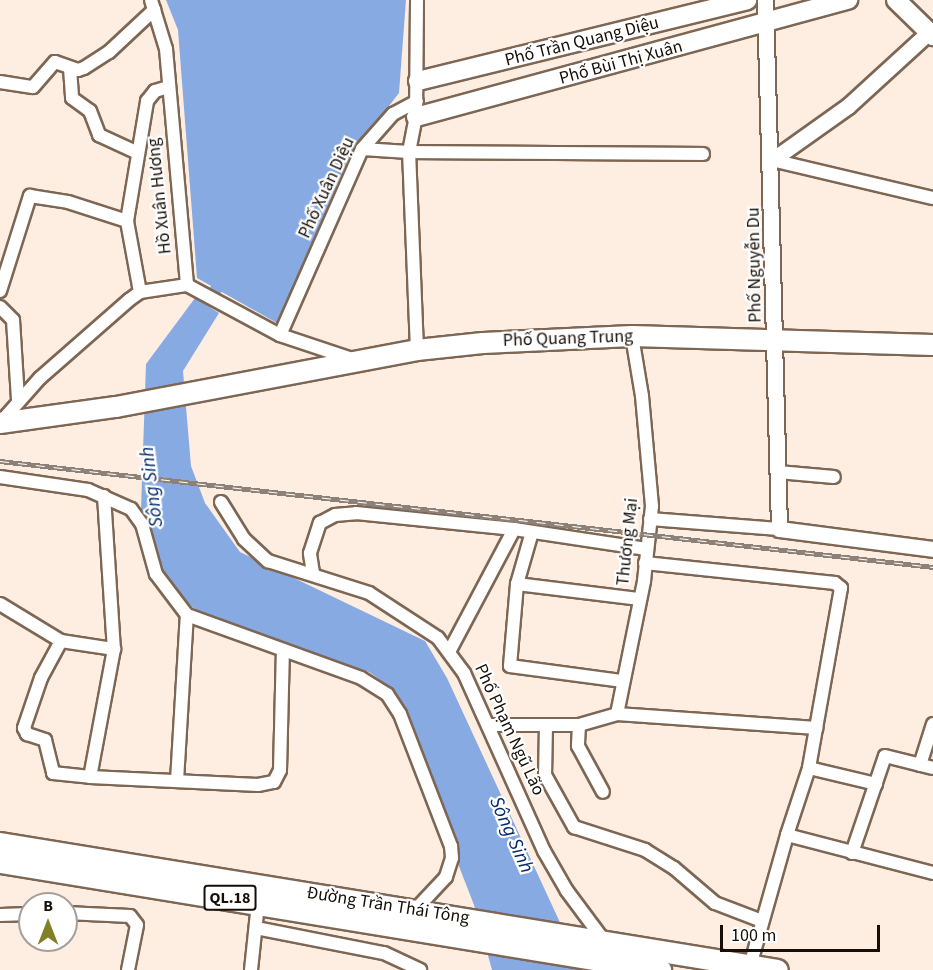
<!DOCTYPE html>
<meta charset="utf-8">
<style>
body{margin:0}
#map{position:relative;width:933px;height:970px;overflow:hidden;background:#feeee2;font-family:"Source Sans 3",sans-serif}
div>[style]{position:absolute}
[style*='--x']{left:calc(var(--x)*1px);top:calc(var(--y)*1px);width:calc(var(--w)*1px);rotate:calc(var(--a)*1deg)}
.water>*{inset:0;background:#88aae3}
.canal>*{height:12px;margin:-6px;padding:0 6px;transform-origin:6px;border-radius:6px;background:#88aae3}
.roads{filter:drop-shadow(2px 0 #7d6754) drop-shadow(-2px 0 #7d6754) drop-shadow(0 2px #7d6754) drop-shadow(0 -2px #7d6754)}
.minor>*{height:12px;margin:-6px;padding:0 6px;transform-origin:6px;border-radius:6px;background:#fff}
.tertiary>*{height:15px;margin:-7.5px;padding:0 7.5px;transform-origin:7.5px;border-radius:7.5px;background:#fff}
.secondary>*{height:18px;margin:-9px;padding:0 9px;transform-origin:9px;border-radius:9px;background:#fff}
.primary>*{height:20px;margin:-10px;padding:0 10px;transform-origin:10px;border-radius:10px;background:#fff}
.trunk>*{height:21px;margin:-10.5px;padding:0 10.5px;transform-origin:10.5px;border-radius:10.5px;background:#fff}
.rail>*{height:5px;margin-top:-2.5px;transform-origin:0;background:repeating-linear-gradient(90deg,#fff 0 9px,#8d8177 0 18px);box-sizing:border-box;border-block:2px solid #8d8177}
span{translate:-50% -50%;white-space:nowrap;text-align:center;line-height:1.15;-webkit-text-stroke:4.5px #fff;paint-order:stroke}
.shield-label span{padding:2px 4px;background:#fff;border:2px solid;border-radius:4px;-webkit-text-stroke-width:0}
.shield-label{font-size:16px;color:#160e07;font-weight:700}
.street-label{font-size:18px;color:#160e07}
.water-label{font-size:20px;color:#052b6d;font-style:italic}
.north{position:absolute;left:18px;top:892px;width:60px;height:60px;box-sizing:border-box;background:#fff;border:2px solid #a29f9c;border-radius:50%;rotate:0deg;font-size:16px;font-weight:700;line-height:24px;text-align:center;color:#160e07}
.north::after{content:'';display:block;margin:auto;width:21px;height:27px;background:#837f27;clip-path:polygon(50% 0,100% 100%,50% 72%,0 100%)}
.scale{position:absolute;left:720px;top:925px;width:160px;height:27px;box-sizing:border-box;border:3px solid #160e07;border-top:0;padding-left:8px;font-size:18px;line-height:21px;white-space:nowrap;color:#160e07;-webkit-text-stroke:4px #fff;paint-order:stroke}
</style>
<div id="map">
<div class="water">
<i style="clip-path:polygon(166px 0,406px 0,399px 93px,348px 159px,277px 323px,197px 278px,178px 30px)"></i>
<i style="clip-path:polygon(195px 298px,219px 313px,183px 371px,191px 466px,205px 503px,240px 552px,425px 641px,447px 678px,582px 970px,492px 970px,474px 905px,389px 686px,369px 672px,209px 619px,184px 601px,161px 569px,141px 509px,146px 364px)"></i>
</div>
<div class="canal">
<i style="--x:196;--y:317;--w:34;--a:-54"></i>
</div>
<div class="roads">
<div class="minor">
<i style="--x:151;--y:0;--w:51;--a:73"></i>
<i style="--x:166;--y:49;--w:237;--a:84.9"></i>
<i style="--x:70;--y:68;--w:30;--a:86"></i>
<i style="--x:72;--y:98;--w:22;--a:36"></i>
<i style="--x:90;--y:111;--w:26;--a:69"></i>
<i style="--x:99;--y:135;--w:43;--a:24.8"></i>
<i style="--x:0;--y:82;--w:33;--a:9"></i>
<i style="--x:33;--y:87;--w:33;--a:-49"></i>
<i style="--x:55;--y:62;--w:24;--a:19"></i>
<i style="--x:78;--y:70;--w:6;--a:-18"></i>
<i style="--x:84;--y:68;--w:30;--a:-33"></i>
<i style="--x:109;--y:52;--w:62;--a:-43"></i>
<i style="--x:362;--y:149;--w:47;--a:3.7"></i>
<i style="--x:409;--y:152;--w:36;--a:-79"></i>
<i style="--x:416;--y:117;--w:117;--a:-89.5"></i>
<i style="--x:772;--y:160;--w:165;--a:13.3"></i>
<i style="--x:187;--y:285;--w:106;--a:28.3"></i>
<i style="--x:280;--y:335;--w:79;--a:18.4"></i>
<i style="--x:0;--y:291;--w:100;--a:-72.5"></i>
<i style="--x:30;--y:196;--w:38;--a:9"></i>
<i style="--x:68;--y:202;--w:62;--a:17.9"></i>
<i style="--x:140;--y:292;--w:72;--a:-100.4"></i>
<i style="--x:127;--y:221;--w:122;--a:-80.5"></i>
<i style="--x:147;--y:101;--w:13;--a:-51"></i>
<i style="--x:155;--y:91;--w:14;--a:-17"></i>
<i style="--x:0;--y:307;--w:18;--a:45"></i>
<i style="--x:13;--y:320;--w:80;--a:86.4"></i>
<i style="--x:280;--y:335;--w:203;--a:-66.2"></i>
<i style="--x:362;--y:149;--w:47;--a:-48.5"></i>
<i style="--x:393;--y:114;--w:27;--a:-28"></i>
<i style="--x:417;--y:350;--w:198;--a:-92.3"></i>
<i style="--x:409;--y:152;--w:294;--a:0.4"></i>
<i style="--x:0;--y:423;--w:60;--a:-48.4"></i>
<i style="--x:40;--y:378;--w:118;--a:-41.2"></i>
<i style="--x:129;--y:300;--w:14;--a:-36"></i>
<i style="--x:140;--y:292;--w:48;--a:-8.5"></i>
<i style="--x:778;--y:472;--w:56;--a:5.1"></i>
<i style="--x:0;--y:477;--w:89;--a:8.4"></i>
<i style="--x:88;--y:490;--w:47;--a:23.8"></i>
<i style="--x:131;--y:509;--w:19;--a:54"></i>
<i style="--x:142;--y:524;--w:52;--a:74.4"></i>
<i style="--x:156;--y:574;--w:51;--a:52.9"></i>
<i style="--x:187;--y:615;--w:185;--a:19.9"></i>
<i style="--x:361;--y:678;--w:31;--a:32"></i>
<i style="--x:387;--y:694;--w:24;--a:57"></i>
<i style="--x:400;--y:714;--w:142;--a:68.9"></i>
<i style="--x:451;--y:846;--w:12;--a:85"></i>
<i style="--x:452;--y:858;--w:20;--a:108"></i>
<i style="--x:446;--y:877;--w:45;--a:133.2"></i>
<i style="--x:104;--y:496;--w:153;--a:86.3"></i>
<i style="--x:114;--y:649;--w:130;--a:100.6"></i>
<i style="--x:90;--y:777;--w:168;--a:2.7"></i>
<i style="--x:258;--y:785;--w:16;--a:-11"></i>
<i style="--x:274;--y:782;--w:13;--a:-63"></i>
<i style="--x:280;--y:770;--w:119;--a:-88.6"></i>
<i style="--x:221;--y:502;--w:44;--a:58.1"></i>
<i style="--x:244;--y:539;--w:33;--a:43"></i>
<i style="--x:268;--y:561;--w:106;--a:17.6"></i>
<i style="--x:369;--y:593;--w:82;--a:33.1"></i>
<i style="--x:438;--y:638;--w:44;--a:53.4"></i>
<i style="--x:464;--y:673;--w:195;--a:65.8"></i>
<i style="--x:544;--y:851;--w:46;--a:60.1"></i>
<i style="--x:567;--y:891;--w:64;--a:53.3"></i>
<i style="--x:650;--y:519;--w:129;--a:4.4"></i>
<i style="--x:532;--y:532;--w:54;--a:106.1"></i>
<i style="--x:517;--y:584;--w:82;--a:94.9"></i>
<i style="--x:510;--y:666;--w:114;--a:7.6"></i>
<i style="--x:645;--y:563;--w:191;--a:6"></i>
<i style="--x:835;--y:583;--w:8;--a:40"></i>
<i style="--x:841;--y:588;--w:183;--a:100.1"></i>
<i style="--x:809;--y:768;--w:71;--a:108.2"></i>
<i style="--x:313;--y:573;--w:20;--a:-99"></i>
<i style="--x:310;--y:553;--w:32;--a:-72"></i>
<i style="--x:320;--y:523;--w:17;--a:-28"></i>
<i style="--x:335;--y:515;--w:21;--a:-5"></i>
<i style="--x:356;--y:513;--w:159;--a:5.8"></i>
<i style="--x:514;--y:529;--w:134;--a:8.6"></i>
<i style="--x:517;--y:584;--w:124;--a:7"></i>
<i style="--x:0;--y:604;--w:71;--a:31.2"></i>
<i style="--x:61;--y:641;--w:54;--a:8.6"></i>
<i style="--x:61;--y:641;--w:42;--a:118.4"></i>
<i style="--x:41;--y:678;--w:53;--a:108.8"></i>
<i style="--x:24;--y:728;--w:7;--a:63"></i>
<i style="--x:27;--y:734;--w:19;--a:18"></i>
<i style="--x:45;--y:740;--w:34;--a:76"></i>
<i style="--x:53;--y:773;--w:37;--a:6"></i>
<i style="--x:449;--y:652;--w:139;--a:-62.1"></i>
<i style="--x:617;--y:714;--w:136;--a:-78.5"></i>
<i style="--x:644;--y:581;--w:75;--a:-83.9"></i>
<i style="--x:652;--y:506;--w:110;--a:-95.2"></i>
<i style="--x:642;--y:396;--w:61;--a:-99.5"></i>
<i style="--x:489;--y:725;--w:90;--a:0"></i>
<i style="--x:579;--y:725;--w:40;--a:-16"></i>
<i style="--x:617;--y:714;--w:200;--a:4"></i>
<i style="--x:546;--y:725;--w:50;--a:91.1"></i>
<i style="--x:545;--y:775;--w:60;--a:60.9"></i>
<i style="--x:574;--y:827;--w:75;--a:17.9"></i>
<i style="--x:645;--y:850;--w:34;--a:32"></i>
<i style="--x:674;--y:868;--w:54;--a:40.5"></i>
<i style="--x:715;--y:903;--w:50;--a:21"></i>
<i style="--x:579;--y:725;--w:21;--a:93"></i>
<i style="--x:578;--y:746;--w:52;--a:61.5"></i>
<i style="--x:920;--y:765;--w:43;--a:-72.4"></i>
<i style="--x:809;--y:768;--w:69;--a:13.4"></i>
<i style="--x:177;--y:781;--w:166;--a:-86.6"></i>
<i style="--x:852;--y:853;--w:102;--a:-71.2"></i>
<i style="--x:885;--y:756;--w:49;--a:14"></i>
<i style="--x:66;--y:913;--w:64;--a:2.7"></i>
<i style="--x:130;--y:916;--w:11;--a:52"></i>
<i style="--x:137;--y:925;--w:46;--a:101.3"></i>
<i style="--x:0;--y:915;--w:30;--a:-2"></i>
<i style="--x:256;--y:928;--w:130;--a:11.1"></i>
<i style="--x:384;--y:953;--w:40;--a:25"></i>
<i style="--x:750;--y:966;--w:136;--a:-74.2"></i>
<i style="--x:787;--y:835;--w:151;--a:14.6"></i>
<i style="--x:251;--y:970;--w:67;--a:-84"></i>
</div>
<div class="tertiary">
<i style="--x:765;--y:0;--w:529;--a:88.48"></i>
<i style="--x:779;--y:529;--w:155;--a:7.4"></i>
<i style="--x:772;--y:160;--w:93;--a:-35.4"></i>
<i style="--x:848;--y:106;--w:110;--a:-42.4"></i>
</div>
<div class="secondary">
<i style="--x:896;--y:0;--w:52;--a:44.2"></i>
<i style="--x:418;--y:81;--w:339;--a:-13.8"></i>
<i style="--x:416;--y:117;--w:448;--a:-15.2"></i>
</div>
<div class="primary">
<i style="--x:0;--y:423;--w:117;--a:-7.9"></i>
<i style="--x:116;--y:407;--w:306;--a:-10.7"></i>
<i style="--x:417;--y:350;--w:66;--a:-6.1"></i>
<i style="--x:483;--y:343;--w:149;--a:-2.7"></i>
<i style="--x:632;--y:336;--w:301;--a:1.7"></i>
</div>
<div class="trunk">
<i style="--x:0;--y:843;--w:787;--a:9.28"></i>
<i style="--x:0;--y:862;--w:669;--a:9.29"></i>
</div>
</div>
<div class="rail">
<i style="--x:0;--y:461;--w:939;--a:6.48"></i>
</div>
<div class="shield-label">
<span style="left:230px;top:898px">QL.18</span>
</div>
<div class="street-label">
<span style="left:582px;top:42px;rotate:-14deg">Phố Trần Quang Diệu</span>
<span style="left:621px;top:63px;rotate:-15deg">Phố Bùi Thị Xuân</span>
<span style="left:327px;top:188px;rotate:-65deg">Phố Xuân Diệu</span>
<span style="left:160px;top:196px;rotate:-96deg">Hồ Xuân Hương</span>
<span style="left:755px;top:265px;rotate:-91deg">Phố Nguyễn Du</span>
<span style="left:568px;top:339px;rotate:-2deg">Phố Quang Trung</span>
<span style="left:628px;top:542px;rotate:-84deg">Thương Mại</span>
<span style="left:509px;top:730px;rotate:65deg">Phố Phạm Ngũ Lão</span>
<span style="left:388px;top:906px;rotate:9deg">Đường Trần Thái Tông</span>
</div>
<div class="water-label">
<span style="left:152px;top:487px;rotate:-97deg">Sông Sinh</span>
<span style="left:511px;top:835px;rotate:66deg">Sông Sinh</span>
</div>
<div class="north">B</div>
<div class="scale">100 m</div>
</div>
